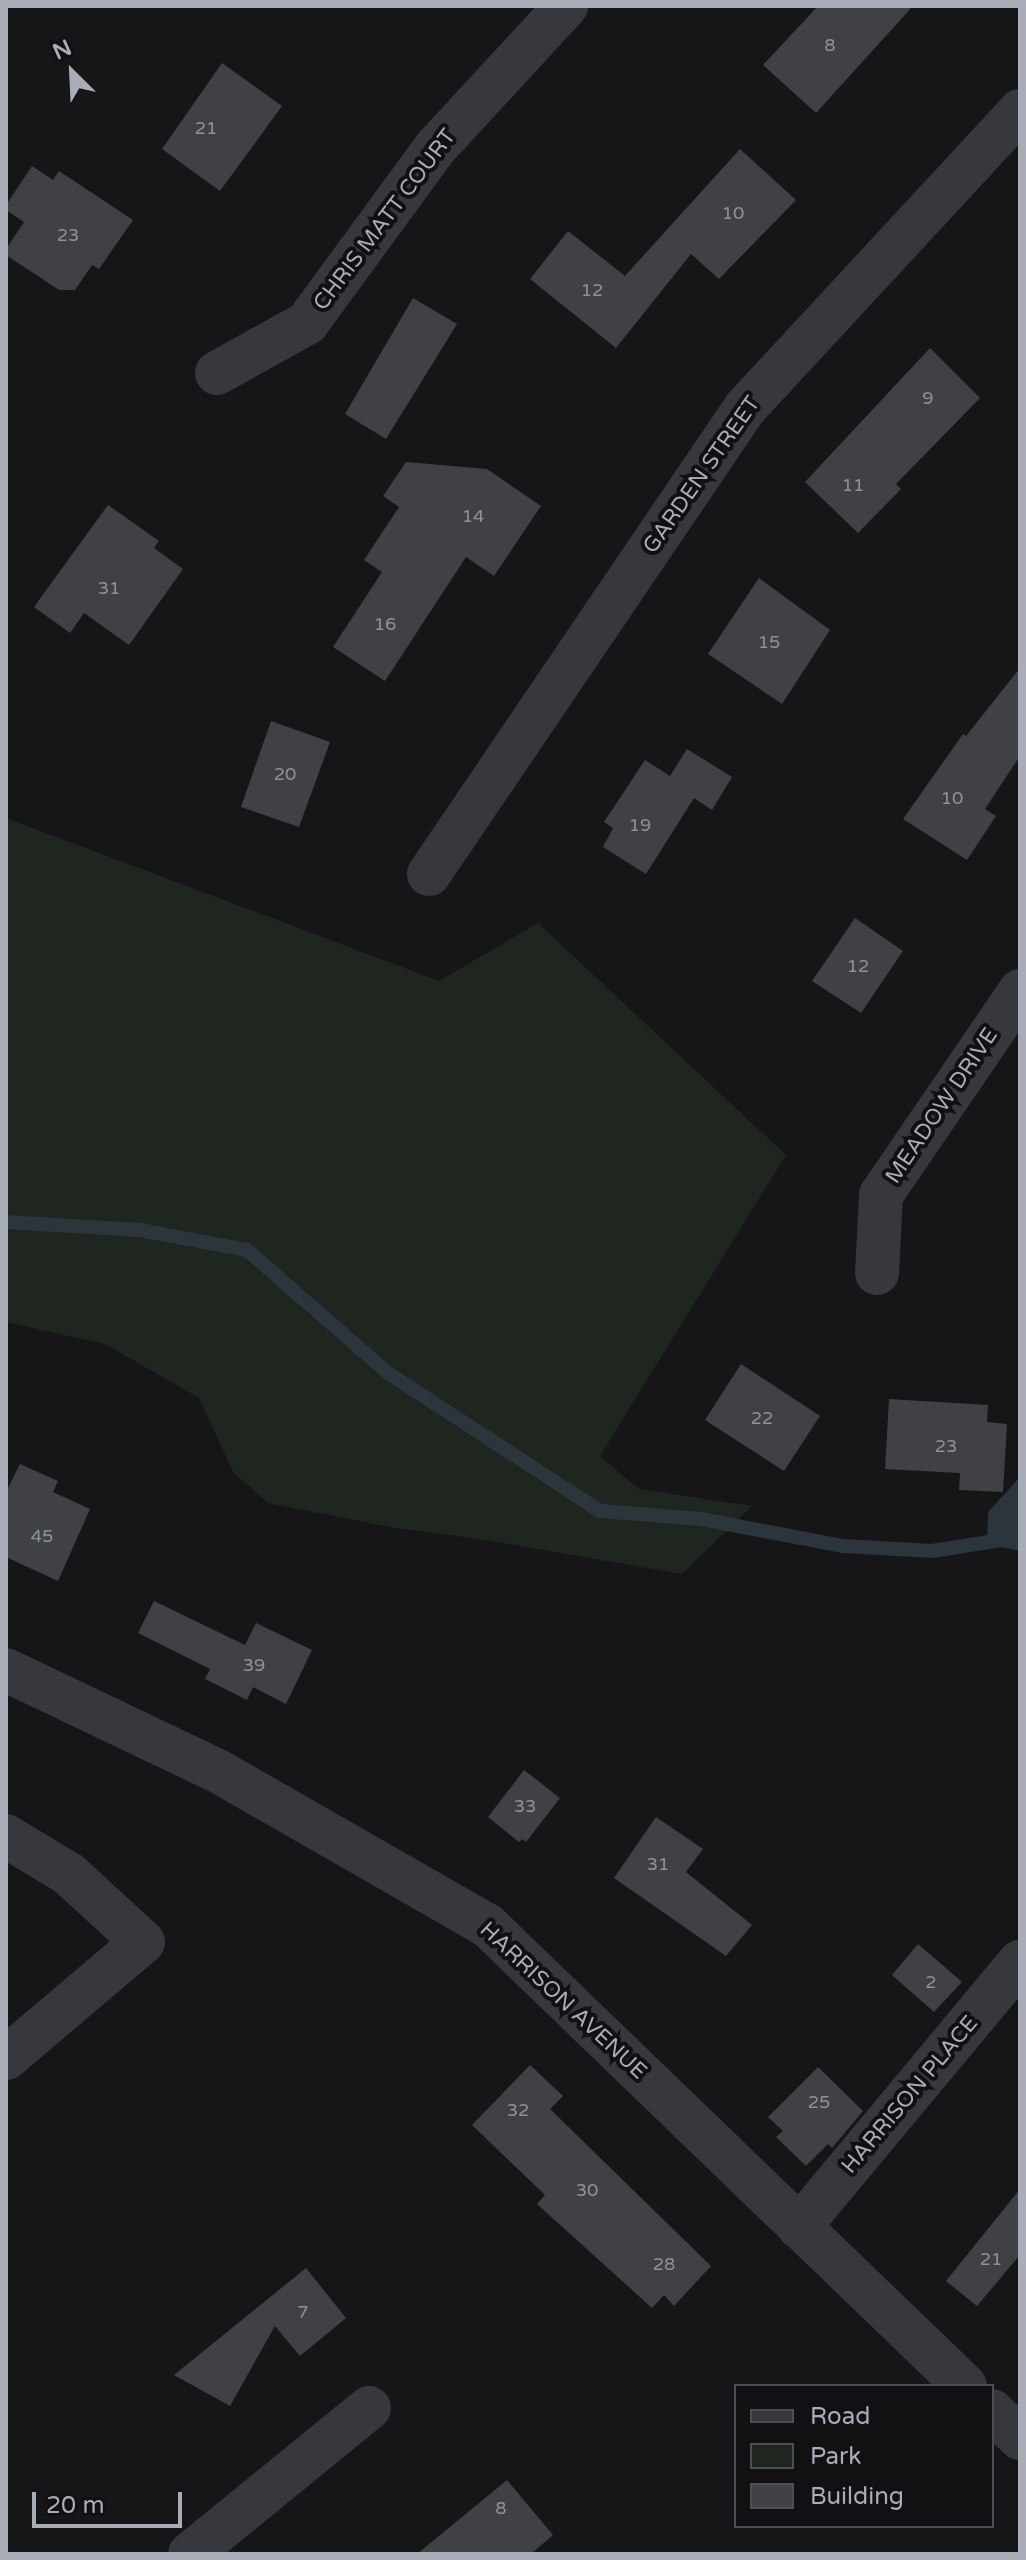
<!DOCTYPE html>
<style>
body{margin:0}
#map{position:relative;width:1026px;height:2560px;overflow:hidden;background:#161618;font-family:"Varela Round",sans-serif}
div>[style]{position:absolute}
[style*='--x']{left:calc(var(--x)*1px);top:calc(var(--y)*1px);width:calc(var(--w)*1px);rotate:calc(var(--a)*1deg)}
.green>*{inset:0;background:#1e261f}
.water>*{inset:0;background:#2c353c}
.stream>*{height:14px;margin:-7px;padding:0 7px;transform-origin:7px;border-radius:7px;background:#2c353c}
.building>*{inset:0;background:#404145}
.minor>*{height:44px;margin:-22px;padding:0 22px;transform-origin:22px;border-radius:22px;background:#37383d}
span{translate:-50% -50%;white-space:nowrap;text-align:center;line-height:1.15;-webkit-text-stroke:8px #111113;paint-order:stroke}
.number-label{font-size:18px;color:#8e929b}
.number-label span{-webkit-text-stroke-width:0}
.street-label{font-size:22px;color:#a8adb8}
.frame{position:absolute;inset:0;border:8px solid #a8adb8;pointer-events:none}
.legend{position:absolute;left:734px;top:2384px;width:260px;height:144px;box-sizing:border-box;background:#111113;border:2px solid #4d4f55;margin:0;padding:10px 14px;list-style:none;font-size:24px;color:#a8adb8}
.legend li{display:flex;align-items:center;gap:16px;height:40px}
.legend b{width:40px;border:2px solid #4d4f55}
.north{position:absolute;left:32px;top:32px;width:80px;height:80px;-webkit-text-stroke:6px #111113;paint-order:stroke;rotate:336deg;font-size:22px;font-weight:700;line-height:32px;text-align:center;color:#a8adb8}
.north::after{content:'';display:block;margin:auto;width:28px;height:36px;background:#a8adb8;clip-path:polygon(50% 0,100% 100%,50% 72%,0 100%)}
.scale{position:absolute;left:32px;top:2492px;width:150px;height:36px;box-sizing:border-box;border:4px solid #a8adb8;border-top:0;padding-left:10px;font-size:24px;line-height:28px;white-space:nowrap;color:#a8adb8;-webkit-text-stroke:6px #111113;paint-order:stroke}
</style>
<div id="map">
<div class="green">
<i style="clip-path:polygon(6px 818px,439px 981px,538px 923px,786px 1155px,600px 1456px,639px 1489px,752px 1506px,682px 1574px,480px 1539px,395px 1528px,268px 1503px,233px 1472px,199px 1398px,105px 1344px,6px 1322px)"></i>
</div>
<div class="water">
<i style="clip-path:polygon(1020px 1477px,1020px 1551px,987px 1544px,988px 1512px)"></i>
</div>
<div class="stream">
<i style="--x:6;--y:1222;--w:134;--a:3.4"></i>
<i style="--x:140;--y:1230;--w:109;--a:10.6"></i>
<i style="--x:247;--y:1250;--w:187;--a:41.1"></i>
<i style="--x:388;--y:1373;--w:253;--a:33.1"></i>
<i style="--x:600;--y:1511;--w:101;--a:4.5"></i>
<i style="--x:701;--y:1519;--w:145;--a:10.8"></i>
<i style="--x:843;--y:1546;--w:89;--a:3.2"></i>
<i style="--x:932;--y:1551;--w:89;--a:-9"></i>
</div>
<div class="building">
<i style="clip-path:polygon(818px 6px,913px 6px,816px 113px,763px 65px)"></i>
<i style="clip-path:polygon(222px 63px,282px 106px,220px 191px,162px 149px)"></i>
<i style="clip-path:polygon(740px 149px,796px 200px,719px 279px,691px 254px,616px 348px,530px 279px,568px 231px,625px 276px)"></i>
<i style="clip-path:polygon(32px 166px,53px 180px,59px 171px,133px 220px,99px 269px,92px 265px,75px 290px,59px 290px,6px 255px,6px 249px,24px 222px,6px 210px,6px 205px)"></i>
<i style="clip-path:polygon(413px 298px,457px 324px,386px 439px,345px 414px)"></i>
<i style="clip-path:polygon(930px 348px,980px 398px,896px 484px,901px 489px,858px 533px,805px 482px)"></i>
<i style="clip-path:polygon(406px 462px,487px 469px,541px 506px,494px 576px,466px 557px,385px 681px,333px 647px,382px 572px,364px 560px,399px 507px,383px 496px)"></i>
<i style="clip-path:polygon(108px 505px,159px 541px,154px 548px,183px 569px,129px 645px,84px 613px,70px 633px,34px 607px)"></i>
<i style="clip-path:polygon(759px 578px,830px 630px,782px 704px,708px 654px)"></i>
<i style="clip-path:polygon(1020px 668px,1020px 756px,985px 809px,996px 816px,967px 860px,903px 819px,963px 734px,966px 736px)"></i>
<i style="clip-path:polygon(271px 721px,330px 742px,299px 827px,241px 807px)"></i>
<i style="clip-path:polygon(687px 749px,732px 777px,712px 810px,694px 798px,646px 874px,603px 847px,613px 828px,604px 822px,645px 760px,670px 776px)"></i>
<i style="clip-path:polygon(855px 918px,903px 951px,861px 1013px,812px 981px)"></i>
<i style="clip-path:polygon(741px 1364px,820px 1416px,784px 1471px,705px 1420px)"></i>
<i style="clip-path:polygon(889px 1399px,988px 1405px,987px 1422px,1007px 1424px,1003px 1492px,959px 1490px,960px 1473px,885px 1469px)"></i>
<i style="clip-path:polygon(20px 1464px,58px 1481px,53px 1492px,90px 1509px,58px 1581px,6px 1557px,6px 1492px)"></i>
<i style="clip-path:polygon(154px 1601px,245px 1645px,256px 1623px,312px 1650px,286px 1704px,253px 1687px,247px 1700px,205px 1679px,210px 1669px,138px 1633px)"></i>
<i style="clip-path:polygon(524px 1770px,560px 1798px,526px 1842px,522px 1839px,519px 1842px,488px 1817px)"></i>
<i style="clip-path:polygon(656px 1817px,703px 1849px,686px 1872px,752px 1925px,726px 1956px,614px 1878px)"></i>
<i style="clip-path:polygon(918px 1944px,962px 1982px,934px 2012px,892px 1975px)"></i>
<i style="clip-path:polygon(530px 2065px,563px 2096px,550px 2109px,711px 2266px,674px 2306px,664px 2295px,652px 2308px,537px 2204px,545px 2195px,472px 2125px)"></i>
<i style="clip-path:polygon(818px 2067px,863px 2111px,832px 2148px,828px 2144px,806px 2166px,776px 2137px,783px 2131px,768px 2117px)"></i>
<i style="clip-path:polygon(1020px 2189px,1020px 2255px,977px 2306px,946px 2281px)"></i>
<i style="clip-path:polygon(306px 2268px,346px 2318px,300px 2356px,275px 2326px,230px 2406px,174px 2375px)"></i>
<i style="clip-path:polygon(507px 2480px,553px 2535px,531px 2554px,417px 2554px)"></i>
</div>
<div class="minor">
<i style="--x:217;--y:373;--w:103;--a:-29.1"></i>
<i style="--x:307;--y:323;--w:218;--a:-53.8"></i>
<i style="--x:436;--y:147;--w:192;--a:-47.3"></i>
<i style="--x:429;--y:874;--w:563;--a:-55.86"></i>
<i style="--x:745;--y:408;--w:405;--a:-47.2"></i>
<i style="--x:877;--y:1273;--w:78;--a:-87.1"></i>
<i style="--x:881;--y:1195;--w:247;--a:-55.7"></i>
<i style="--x:6;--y:1670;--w:233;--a:25.5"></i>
<i style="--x:216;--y:1770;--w:312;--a:29.8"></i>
<i style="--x:487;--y:1925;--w:664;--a:43.96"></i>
<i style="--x:6;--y:1836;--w:74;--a:31.1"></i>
<i style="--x:69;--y:1874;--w:100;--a:42.6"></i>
<i style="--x:143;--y:1942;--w:180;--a:139.7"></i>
<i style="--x:799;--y:2227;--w:345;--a:-50.2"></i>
<i style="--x:992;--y:2411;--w:39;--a:44"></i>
<i style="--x:190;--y:2554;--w:231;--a:-39.2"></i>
</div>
<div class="number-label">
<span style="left:830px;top:45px">8</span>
<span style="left:206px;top:128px">21</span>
<span style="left:733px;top:213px">10</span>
<span style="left:68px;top:235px">23</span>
<span style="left:592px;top:290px">12</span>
<span style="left:928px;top:398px">9</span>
<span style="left:853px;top:485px">11</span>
<span style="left:473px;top:516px">14</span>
<span style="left:109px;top:588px">31</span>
<span style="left:385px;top:624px">16</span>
<span style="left:769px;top:642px">15</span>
<span style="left:285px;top:774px">20</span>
<span style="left:952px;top:798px">10</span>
<span style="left:640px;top:825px">19</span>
<span style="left:858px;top:966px">12</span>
<span style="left:762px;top:1418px">22</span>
<span style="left:946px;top:1446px">23</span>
<span style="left:42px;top:1536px">45</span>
<span style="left:254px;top:1665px">39</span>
<span style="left:525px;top:1806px">33</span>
<span style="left:658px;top:1864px">31</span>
<span style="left:931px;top:1982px">2</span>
<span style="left:819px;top:2102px">25</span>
<span style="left:518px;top:2110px">32</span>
<span style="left:587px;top:2190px">30</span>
<span style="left:991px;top:2259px">21</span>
<span style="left:664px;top:2264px">28</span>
<span style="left:303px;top:2312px">7</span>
<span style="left:501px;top:2508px">8</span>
</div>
<div class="street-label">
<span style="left:385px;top:220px;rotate:-53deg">CHRIS MATT COURT</span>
<span style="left:702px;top:475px;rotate:-55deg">GARDEN STREET</span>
<span style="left:942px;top:1106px;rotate:-56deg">MEADOW DRIVE</span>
<span style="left:563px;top:2001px;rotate:43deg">HARRISON AVENUE</span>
<span style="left:910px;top:2095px;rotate:-50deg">HARRISON PLACE</span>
</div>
<div class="frame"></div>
<ul class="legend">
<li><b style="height:10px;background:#37383d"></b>Road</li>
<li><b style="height:22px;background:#1e261f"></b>Park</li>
<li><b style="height:22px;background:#404145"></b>Building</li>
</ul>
<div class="north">N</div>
<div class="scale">20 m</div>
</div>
